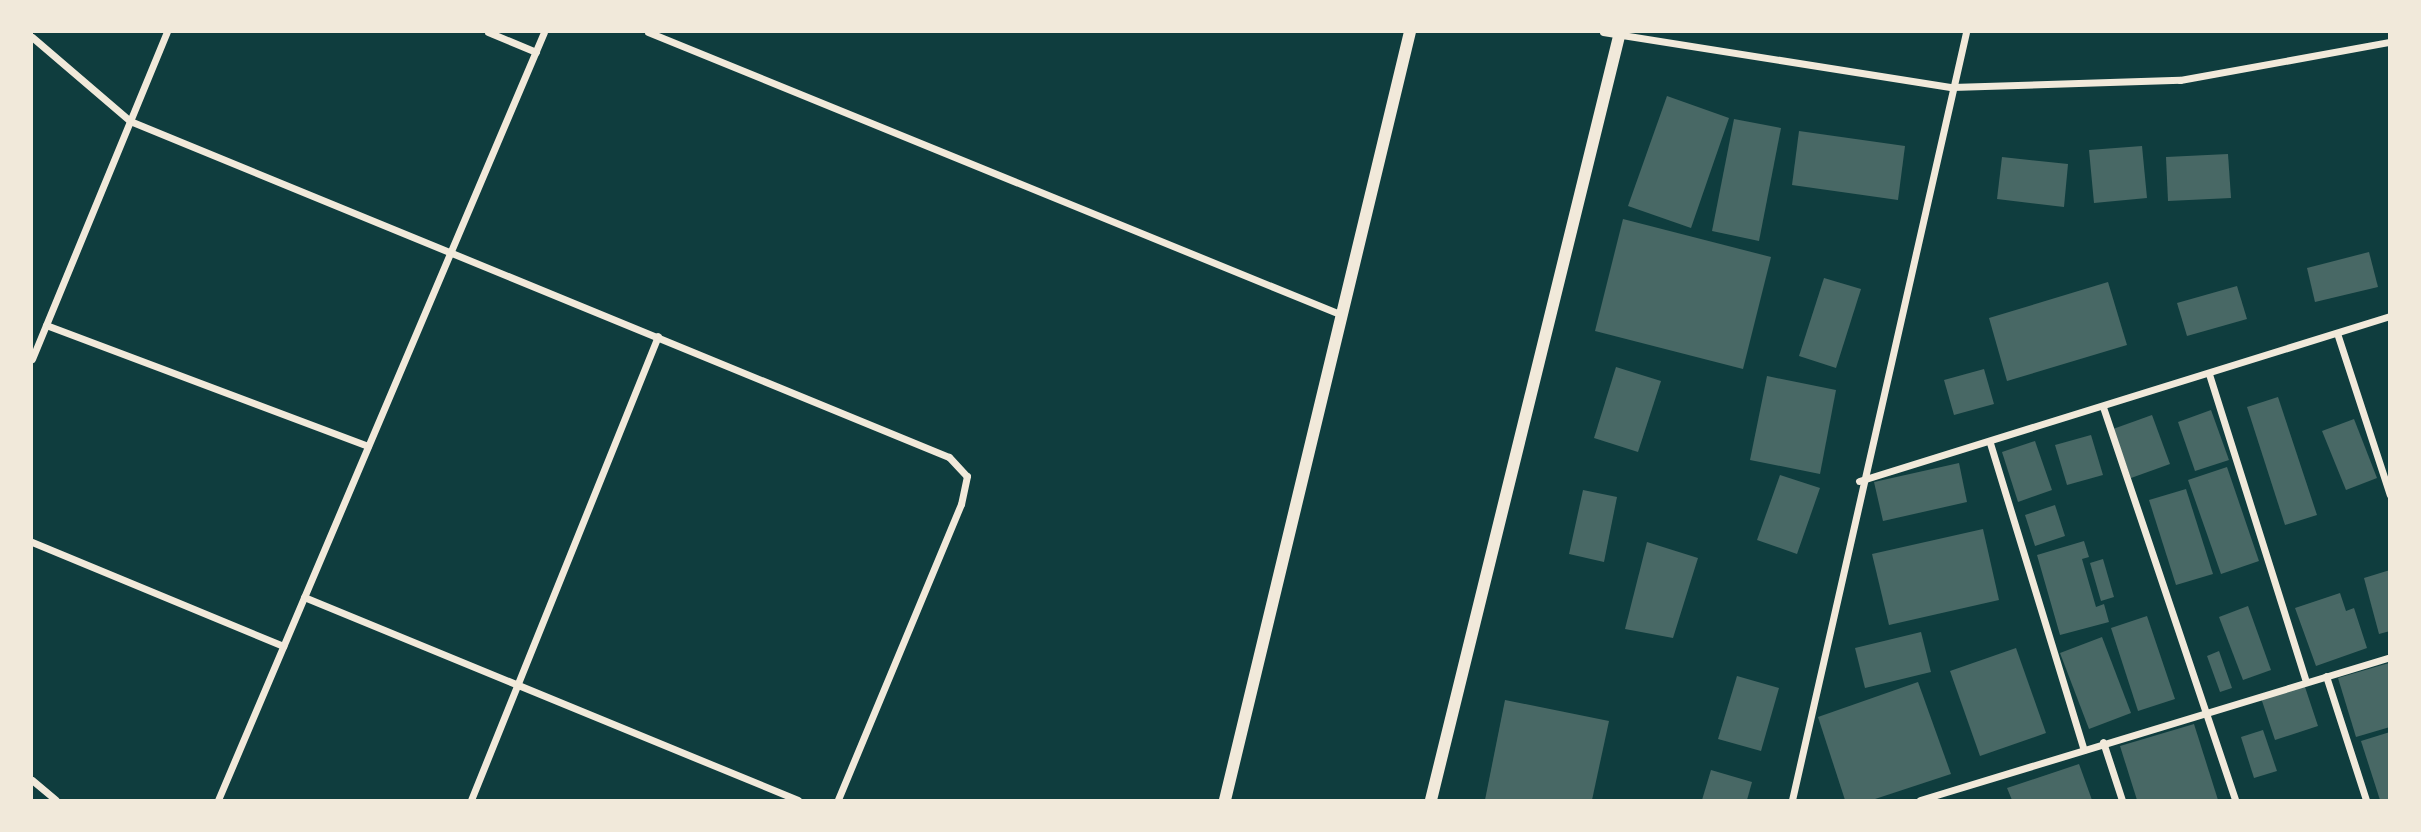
<!DOCTYPE html>
<style>
body{margin:0}
#map{position:relative;width:2421px;height:832px;overflow:hidden;background:#0f3d3e;font-family:"PT Sans Narrow",sans-serif}
div>[style]{position:absolute}
[style*='--x']{left:calc(var(--x)*1px);top:calc(var(--y)*1px);width:calc(var(--w)*1px);rotate:calc(var(--a)*1deg)}
.building>*{inset:0;background:#486865}
.minor>*{height:7px;margin:-3.5px;padding:0 3.5px;transform-origin:3.5px;border-radius:3.5px;background:#f1e9da}
.tertiary>*{height:12px;margin:-6px;padding:0 6px;transform-origin:6px;border-radius:6px;background:#f1e9da}
span{translate:-50% -50%;white-space:nowrap;text-align:center;line-height:1.15;-webkit-text-stroke:7px #f1e9da;paint-order:stroke}
.frame{position:absolute;inset:0;border:33px solid #f1e9da;pointer-events:none}
</style>
<div id="map">
<div class="building">
<i style="clip-path:polygon(1667px 96px,1729px 118px,1691px 228px,1628px 206px)"></i>
<i style="clip-path:polygon(1734px 119px,1781px 128px,1759px 241px,1712px 231px)"></i>
<i style="clip-path:polygon(1799px 131px,1905px 146px,1898px 200px,1792px 185px)"></i>
<i style="clip-path:polygon(2142px 146px,2147px 198px,2094px 203px,2089px 150px)"></i>
<i style="clip-path:polygon(2228px 154px,2231px 198px,2168px 201px,2166px 157px)"></i>
<i style="clip-path:polygon(2002px 157px,2068px 164px,2064px 207px,1997px 199px)"></i>
<i style="clip-path:polygon(1623px 219px,1771px 257px,1743px 369px,1595px 331px)"></i>
<i style="clip-path:polygon(2369px 252px,2378px 287px,2315px 302px,2307px 268px)"></i>
<i style="clip-path:polygon(1824px 278px,1861px 289px,1836px 368px,1799px 356px)"></i>
<i style="clip-path:polygon(2108px 282px,2127px 345px,2007px 381px,1989px 318px)"></i>
<i style="clip-path:polygon(2237px 286px,2247px 319px,2187px 336px,2177px 303px)"></i>
<i style="clip-path:polygon(1616px 367px,1661px 381px,1638px 452px,1594px 438px)"></i>
<i style="clip-path:polygon(1984px 369px,1994px 404px,1954px 415px,1944px 380px)"></i>
<i style="clip-path:polygon(1767px 376px,1836px 390px,1820px 474px,1750px 460px)"></i>
<i style="clip-path:polygon(2278px 397px,2317px 515px,2285px 525px,2247px 407px)"></i>
<i style="clip-path:polygon(2211px 410px,2229px 460px,2195px 471px,2178px 422px)"></i>
<i style="clip-path:polygon(2152px 415px,2170px 464px,2131px 478px,2113px 429px)"></i>
<i style="clip-path:polygon(2354px 419px,2377px 478px,2346px 490px,2322px 431px)"></i>
<i style="clip-path:polygon(2091px 435px,2103px 475px,2067px 485px,2055px 445px)"></i>
<i style="clip-path:polygon(2035px 441px,2052px 490px,2018px 502px,2002px 452px)"></i>
<i style="clip-path:polygon(1959px 463px,1967px 502px,1883px 521px,1874px 482px)"></i>
<i style="clip-path:polygon(2227px 467px,2259px 561px,2221px 574px,2188px 480px)"></i>
<i style="clip-path:polygon(1780px 475px,1820px 488px,1797px 554px,1757px 540px)"></i>
<i style="clip-path:polygon(2186px 489px,2213px 574px,2176px 585px,2149px 500px)"></i>
<i style="clip-path:polygon(1583px 490px,1617px 497px,1604px 562px,1569px 554px)"></i>
<i style="clip-path:polygon(2055px 505px,2065px 536px,2035px 546px,2025px 515px)"></i>
<i style="clip-path:polygon(1983px 529px,1999px 600px,1889px 625px,1872px 554px)"></i>
<i style="clip-path:polygon(2084px 541px,2089px 557px,2082px 559px,2096px 607px,2104px 604px,2109px 622px,2060px 635px,2037px 555px)"></i>
<i style="clip-path:polygon(1647px 542px,1698px 558px,1673px 638px,1625px 629px)"></i>
<i style="clip-path:polygon(2103px 559px,2114px 597px,2101px 601px,2090px 563px)"></i>
<i style="clip-path:polygon(2390px 570px,2390px 631px,2379px 634px,2364px 578px)"></i>
<i style="clip-path:polygon(2340px 593px,2346px 611px,2354px 608px,2367px 648px,2316px 666px,2295px 608px)"></i>
<i style="clip-path:polygon(2248px 606px,2271px 670px,2243px 680px,2219px 617px)"></i>
<i style="clip-path:polygon(2147px 616px,2175px 699px,2138px 711px,2111px 628px)"></i>
<i style="clip-path:polygon(1921px 632px,1931px 672px,1865px 688px,1855px 648px)"></i>
<i style="clip-path:polygon(2102px 637px,2131px 713px,2089px 729px,2060px 653px)"></i>
<i style="clip-path:polygon(2016px 648px,2046px 733px,1980px 756px,1950px 671px)"></i>
<i style="clip-path:polygon(2219px 651px,2232px 688px,2220px 692px,2207px 656px)"></i>
<i style="clip-path:polygon(2389px 663px,2390px 727px,2356px 737px,2338px 678px)"></i>
<i style="clip-path:polygon(1737px 676px,1779px 688px,1761px 751px,1718px 739px)"></i>
<i style="clip-path:polygon(2303px 681px,2318px 726px,2275px 740px,2260px 695px)"></i>
<i style="clip-path:polygon(1918px 682px,1951px 774px,1872px 800px,1845px 800px,1818px 717px)"></i>
<i style="clip-path:polygon(1505px 700px,1609px 721px,1592px 800px,1485px 800px)"></i>
<i style="clip-path:polygon(2194px 724px,2218px 800px,2137px 800px,2120px 746px)"></i>
<i style="clip-path:polygon(2263px 730px,2277px 771px,2254px 778px,2241px 737px)"></i>
<i style="clip-path:polygon(2390px 732px,2390px 800px,2380px 800px,2361px 741px)"></i>
<i style="clip-path:polygon(2079px 764px,2092px 800px,2012px 800px,2007px 788px)"></i>
<i style="clip-path:polygon(1711px 770px,1752px 782px,1747px 800px,1702px 800px)"></i>
</div>
<div class="minor">
<i style="--x:488;--y:32;--w:52;--a:22.6"></i>
<i style="--x:648;--y:32;--w:749;--a:22.18"></i>
<i style="--x:1603;--y:32;--w:353;--a:9"></i>
<i style="--x:1952;--y:87;--w:228;--a:-1.8"></i>
<i style="--x:2180;--y:80;--w:213;--a:-10.3"></i>
<i style="--x:32;--y:37;--w:129;--a:40.6"></i>
<i style="--x:130;--y:121;--w:885;--a:22.31"></i>
<i style="--x:949;--y:457;--w:26;--a:47"></i>
<i style="--x:967;--y:476;--w:29;--a:102"></i>
<i style="--x:961;--y:504;--w:321;--a:112.6"></i>
<i style="--x:46;--y:325;--w:344;--a:20.6"></i>
<i style="--x:2337;--y:333;--w:170;--a:71.9"></i>
<i style="--x:32;--y:359;--w:354;--a:-67.6"></i>
<i style="--x:2209;--y:374;--w:320;--a:72.5"></i>
<i style="--x:2103;--y:407;--w:415;--a:71.4"></i>
<i style="--x:1990;--y:443;--w:321;--a:73"></i>
<i style="--x:1859;--y:481;--w:556;--a:-17.26"></i>
<i style="--x:32;--y:542;--w:272;--a:22.5"></i>
<i style="--x:304;--y:597;--w:534;--a:22.34"></i>
<i style="--x:2326;--y:676;--w:130;--a:72.1"></i>
<i style="--x:2103;--y:742;--w:61;--a:71.9"></i>
<i style="--x:32;--y:780;--w:31;--a:40"></i>
<i style="--x:218;--y:800;--w:834;--a:-67"></i>
<i style="--x:471;--y:800;--w:500;--a:-68.05"></i>
<i style="--x:1792;--y:800;--w:787;--a:-77.23"></i>
<i style="--x:1920;--y:800;--w:491;--a:-16.9"></i>
</div>
<div class="tertiary">
<i style="--x:1225;--y:800;--w:790;--a:-76.46"></i>
<i style="--x:1431;--y:800;--w:791;--a:-76.17"></i>
</div>
<div class="frame"></div>
</div>
